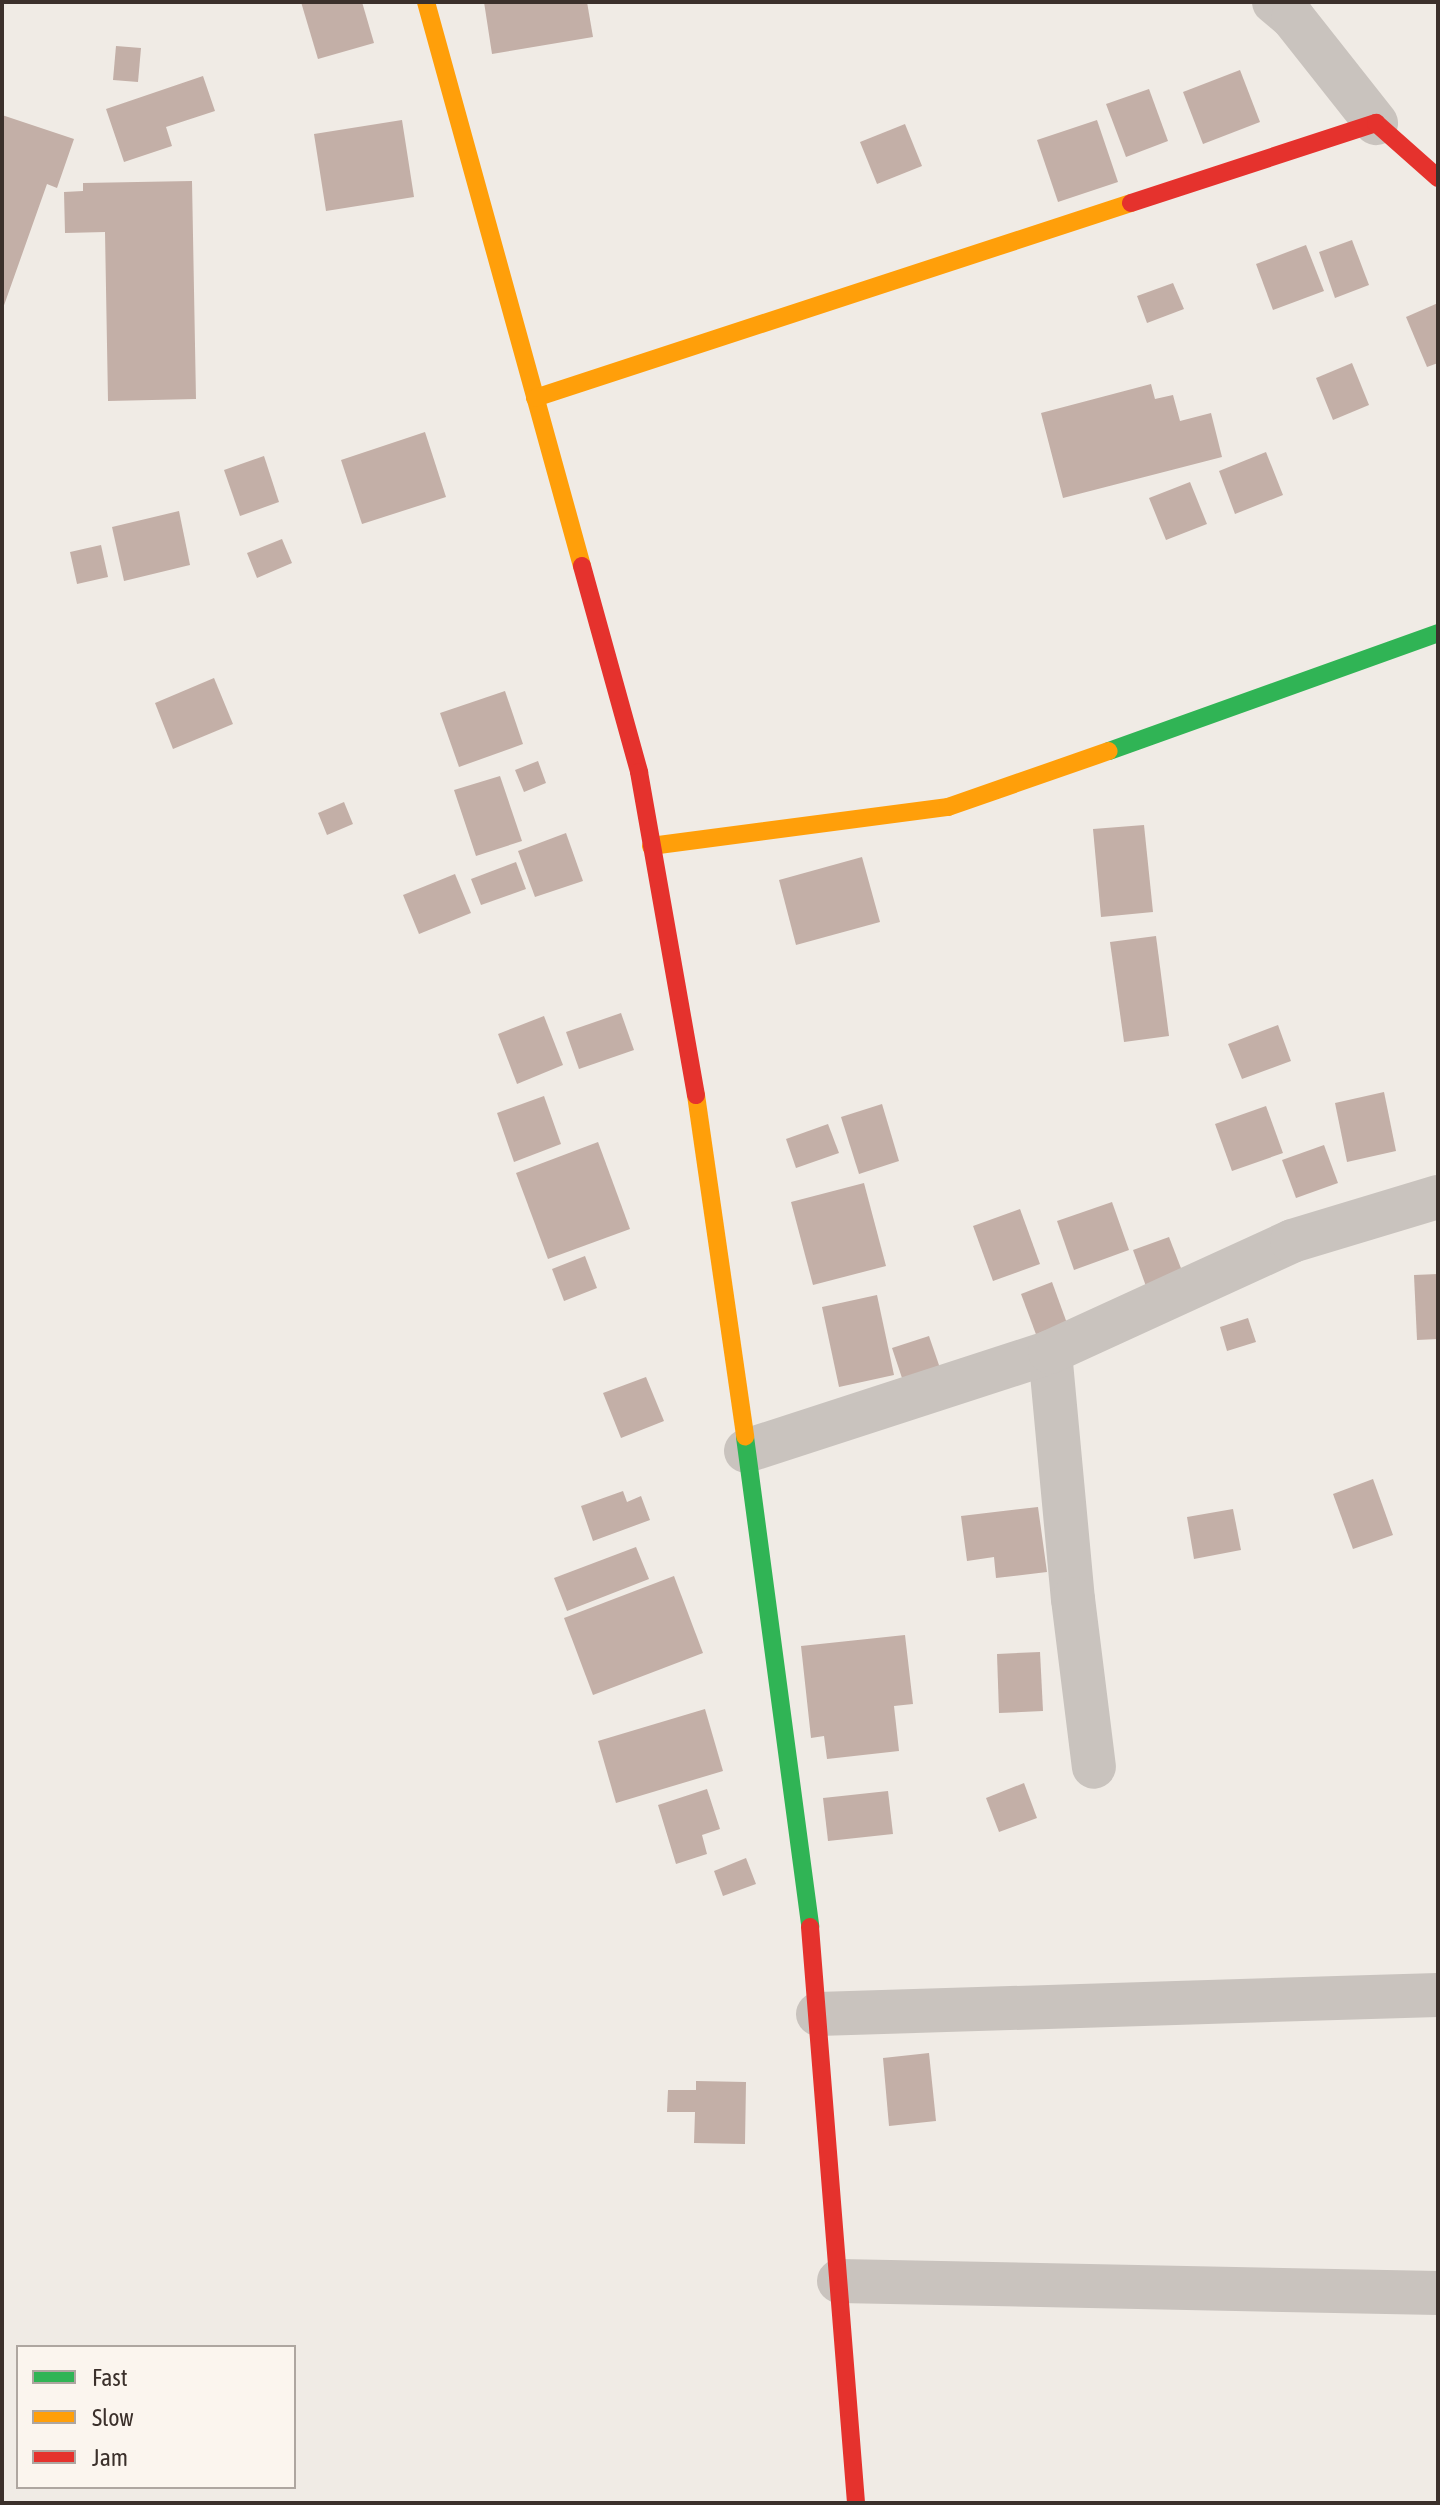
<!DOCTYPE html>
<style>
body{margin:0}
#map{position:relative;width:1440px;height:2505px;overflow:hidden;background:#f0ebe5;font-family:"Asap Condensed",sans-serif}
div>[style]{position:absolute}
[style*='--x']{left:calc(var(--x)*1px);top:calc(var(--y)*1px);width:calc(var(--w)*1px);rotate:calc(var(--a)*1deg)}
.building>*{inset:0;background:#c3afa7}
.street>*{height:44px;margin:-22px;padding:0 22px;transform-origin:22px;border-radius:22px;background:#c9c3be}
.fast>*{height:18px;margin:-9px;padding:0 9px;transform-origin:9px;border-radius:9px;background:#30b455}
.slow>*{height:18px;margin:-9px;padding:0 9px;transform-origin:9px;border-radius:9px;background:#ff9f0a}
.jam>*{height:18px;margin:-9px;padding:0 9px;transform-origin:9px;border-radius:9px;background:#e5322d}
span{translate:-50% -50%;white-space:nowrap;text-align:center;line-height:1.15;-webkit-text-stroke:8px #fbf5ee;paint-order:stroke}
.frame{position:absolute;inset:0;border:4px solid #3b302b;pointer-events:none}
.legend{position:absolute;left:16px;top:2345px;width:280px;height:144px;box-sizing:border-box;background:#fbf5ee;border:2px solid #aea6a0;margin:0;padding:10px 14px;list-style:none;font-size:24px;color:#3b302b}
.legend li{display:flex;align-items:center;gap:16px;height:40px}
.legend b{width:40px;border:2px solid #aea6a0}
</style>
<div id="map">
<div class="building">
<i style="clip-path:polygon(301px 2px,362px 2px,374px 43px,318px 59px)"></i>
<i style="clip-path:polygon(484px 2px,587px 2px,593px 37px,492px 54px)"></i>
<i style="clip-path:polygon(116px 46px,141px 48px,138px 82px,113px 80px)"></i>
<i style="clip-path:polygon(1240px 70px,1260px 122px,1203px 144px,1183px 92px)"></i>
<i style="clip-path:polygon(203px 76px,215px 111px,166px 127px,172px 146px,124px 162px,106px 109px)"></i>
<i style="clip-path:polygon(1149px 89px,1168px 141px,1126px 157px,1106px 104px)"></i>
<i style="clip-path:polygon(2px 115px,74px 139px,57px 188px,47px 184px,2px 311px)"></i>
<i style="clip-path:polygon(402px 120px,414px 197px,326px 211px,314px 134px)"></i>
<i style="clip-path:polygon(1097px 120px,1118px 182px,1058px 202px,1037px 140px)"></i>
<i style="clip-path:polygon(905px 124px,922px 166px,877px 184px,860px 142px)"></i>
<i style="clip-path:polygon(192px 181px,196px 399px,108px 401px,105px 232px,65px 233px,64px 192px,83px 191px,83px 183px)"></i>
<i style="clip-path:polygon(1352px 240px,1369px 285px,1335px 298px,1319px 252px)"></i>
<i style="clip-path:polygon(1306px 245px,1324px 291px,1273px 310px,1256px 264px)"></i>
<i style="clip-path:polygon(1173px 283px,1184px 309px,1147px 323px,1137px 296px)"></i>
<i style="clip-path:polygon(1438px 303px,1438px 363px,1427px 367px,1406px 317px)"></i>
<i style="clip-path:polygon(1352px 363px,1369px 405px,1333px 420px,1316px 378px)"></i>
<i style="clip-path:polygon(1151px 384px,1155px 399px,1173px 395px,1180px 421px,1211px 413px,1222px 457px,1063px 498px,1041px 413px)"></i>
<i style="clip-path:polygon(425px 432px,446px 497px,362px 524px,341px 460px)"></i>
<i style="clip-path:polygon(1266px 452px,1283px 495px,1235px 514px,1219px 471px)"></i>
<i style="clip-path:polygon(264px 456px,279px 502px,240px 516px,224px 470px)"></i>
<i style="clip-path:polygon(1190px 482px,1207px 524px,1166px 540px,1149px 498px)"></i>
<i style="clip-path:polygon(179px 511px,190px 565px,124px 581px,112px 527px)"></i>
<i style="clip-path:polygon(282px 539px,292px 563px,257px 578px,247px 553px)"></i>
<i style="clip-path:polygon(101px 545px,108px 577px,77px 584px,70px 552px)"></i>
<i style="clip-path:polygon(214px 678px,233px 724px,173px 749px,155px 703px)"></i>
<i style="clip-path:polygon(505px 691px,523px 744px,459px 767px,440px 713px)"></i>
<i style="clip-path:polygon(538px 761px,546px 783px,524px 792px,515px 770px)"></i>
<i style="clip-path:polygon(500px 776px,522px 841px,476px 856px,454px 790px)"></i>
<i style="clip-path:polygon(344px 802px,353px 824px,327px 835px,318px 813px)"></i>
<i style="clip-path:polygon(1144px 825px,1153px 912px,1101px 917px,1093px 829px)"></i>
<i style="clip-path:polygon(566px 833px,583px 881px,535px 897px,518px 851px)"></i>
<i style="clip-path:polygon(862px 857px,880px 922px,796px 945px,779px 880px)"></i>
<i style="clip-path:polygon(516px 862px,526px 889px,481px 905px,471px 879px)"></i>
<i style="clip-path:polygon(455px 874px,471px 913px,419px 934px,403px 895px)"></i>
<i style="clip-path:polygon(1156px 936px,1169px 1036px,1124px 1042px,1110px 942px)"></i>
<i style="clip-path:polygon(621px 1013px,634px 1050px,579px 1069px,566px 1032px)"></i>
<i style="clip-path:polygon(544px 1016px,563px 1065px,517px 1084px,498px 1034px)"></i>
<i style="clip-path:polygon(1278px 1025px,1291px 1061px,1242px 1079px,1228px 1044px)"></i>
<i style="clip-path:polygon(1384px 1092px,1396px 1151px,1347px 1162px,1335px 1103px)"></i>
<i style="clip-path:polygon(544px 1096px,561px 1144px,514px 1162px,497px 1113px)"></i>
<i style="clip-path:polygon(882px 1104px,899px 1161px,859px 1174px,841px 1117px)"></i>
<i style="clip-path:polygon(1266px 1106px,1283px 1153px,1232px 1171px,1215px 1124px)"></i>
<i style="clip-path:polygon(828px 1124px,839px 1153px,796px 1168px,786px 1139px)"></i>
<i style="clip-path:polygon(598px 1142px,630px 1229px,548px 1259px,516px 1173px)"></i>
<i style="clip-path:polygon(1324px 1145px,1338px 1183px,1296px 1198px,1282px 1160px)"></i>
<i style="clip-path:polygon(864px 1183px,886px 1266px,813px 1285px,791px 1202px)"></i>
<i style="clip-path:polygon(1112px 1202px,1129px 1250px,1074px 1270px,1057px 1221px)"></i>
<i style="clip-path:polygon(1020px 1209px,1040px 1264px,993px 1281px,973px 1226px)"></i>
<i style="clip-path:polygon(1169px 1237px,1184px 1276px,1147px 1289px,1133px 1250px)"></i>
<i style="clip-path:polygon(585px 1256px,597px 1288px,564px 1301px,552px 1269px)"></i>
<i style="clip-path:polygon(1438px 1274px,1438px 1339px,1417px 1340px,1414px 1275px)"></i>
<i style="clip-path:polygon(1052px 1282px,1068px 1326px,1037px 1337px,1021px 1294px)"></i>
<i style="clip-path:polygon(877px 1295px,894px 1375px,839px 1387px,822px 1307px)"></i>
<i style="clip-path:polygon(1248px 1318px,1256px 1342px,1227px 1351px,1220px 1327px)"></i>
<i style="clip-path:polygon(929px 1336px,941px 1371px,904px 1384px,892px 1348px)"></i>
<i style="clip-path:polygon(646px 1377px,664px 1421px,621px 1438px,603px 1393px)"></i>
<i style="clip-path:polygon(1373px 1479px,1393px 1535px,1353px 1549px,1333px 1494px)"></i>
<i style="clip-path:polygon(623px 1491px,627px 1502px,641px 1496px,650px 1520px,593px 1541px,581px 1506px)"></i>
<i style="clip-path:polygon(1038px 1507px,1047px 1572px,996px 1578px,994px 1557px,967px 1561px,961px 1516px)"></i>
<i style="clip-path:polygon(1233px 1509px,1241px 1550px,1194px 1559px,1187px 1517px)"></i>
<i style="clip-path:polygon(636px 1547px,649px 1579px,567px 1611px,554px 1578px)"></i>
<i style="clip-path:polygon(674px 1576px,703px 1653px,593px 1695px,564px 1618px)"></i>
<i style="clip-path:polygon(905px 1635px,913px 1704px,894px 1706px,899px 1751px,827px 1759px,824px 1736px,811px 1738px,801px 1646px)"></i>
<i style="clip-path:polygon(1040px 1652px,1043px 1711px,999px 1713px,997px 1654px)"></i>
<i style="clip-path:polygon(705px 1709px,723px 1771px,616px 1803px,598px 1741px)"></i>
<i style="clip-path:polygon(1024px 1783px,1037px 1818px,999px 1832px,986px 1798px)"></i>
<i style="clip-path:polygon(707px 1789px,720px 1829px,702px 1835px,707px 1854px,676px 1864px,658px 1805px)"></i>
<i style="clip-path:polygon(888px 1791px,893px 1834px,828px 1841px,823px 1798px)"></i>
<i style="clip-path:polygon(746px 1858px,756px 1884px,723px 1896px,714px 1871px)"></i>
<i style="clip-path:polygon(929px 2053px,936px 2121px,889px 2126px,883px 2058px)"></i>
<i style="clip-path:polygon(696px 2081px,746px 2082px,745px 2144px,694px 2143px,695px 2112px,667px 2112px,668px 2090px,696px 2090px)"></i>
</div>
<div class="street">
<i style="--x:1274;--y:2;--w:25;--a:40"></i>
<i style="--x:1293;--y:18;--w:134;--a:51.7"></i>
<i style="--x:1050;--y:1352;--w:248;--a:84.7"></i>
<i style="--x:1073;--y:1599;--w:169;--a:82.9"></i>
<i style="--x:746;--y:1451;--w:320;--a:-18"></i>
<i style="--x:1050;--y:1352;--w:266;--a:-24.6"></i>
<i style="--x:1292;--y:1241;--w:152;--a:-16.8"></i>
<i style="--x:818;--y:2014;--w:620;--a:-1.76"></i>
<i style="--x:839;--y:2281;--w:599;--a:1.15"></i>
</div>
<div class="fast">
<i style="--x:1109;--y:751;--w:350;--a:-19.7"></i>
<i style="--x:745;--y:1437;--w:494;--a:82.4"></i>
</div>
<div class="slow">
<i style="--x:426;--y:2;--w:585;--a:74.54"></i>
<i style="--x:535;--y:398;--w:627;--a:-18.12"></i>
<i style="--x:651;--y:846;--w:300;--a:-7.5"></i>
<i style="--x:948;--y:807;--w:170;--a:-19.2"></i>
<i style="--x:696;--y:1095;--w:345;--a:81.8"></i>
</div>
<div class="jam">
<i style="--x:1131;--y:203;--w:258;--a:-18.1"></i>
<i style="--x:1376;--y:123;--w:83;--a:41.6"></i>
<i style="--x:582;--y:566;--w:214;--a:74.5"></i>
<i style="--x:639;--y:772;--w:328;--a:80"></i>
<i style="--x:810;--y:1927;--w:578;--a:85.43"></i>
</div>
<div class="frame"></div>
<ul class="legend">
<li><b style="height:10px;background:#30b455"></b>Fast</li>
<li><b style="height:10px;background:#ff9f0a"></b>Slow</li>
<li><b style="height:10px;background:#e5322d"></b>Jam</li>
</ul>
</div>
